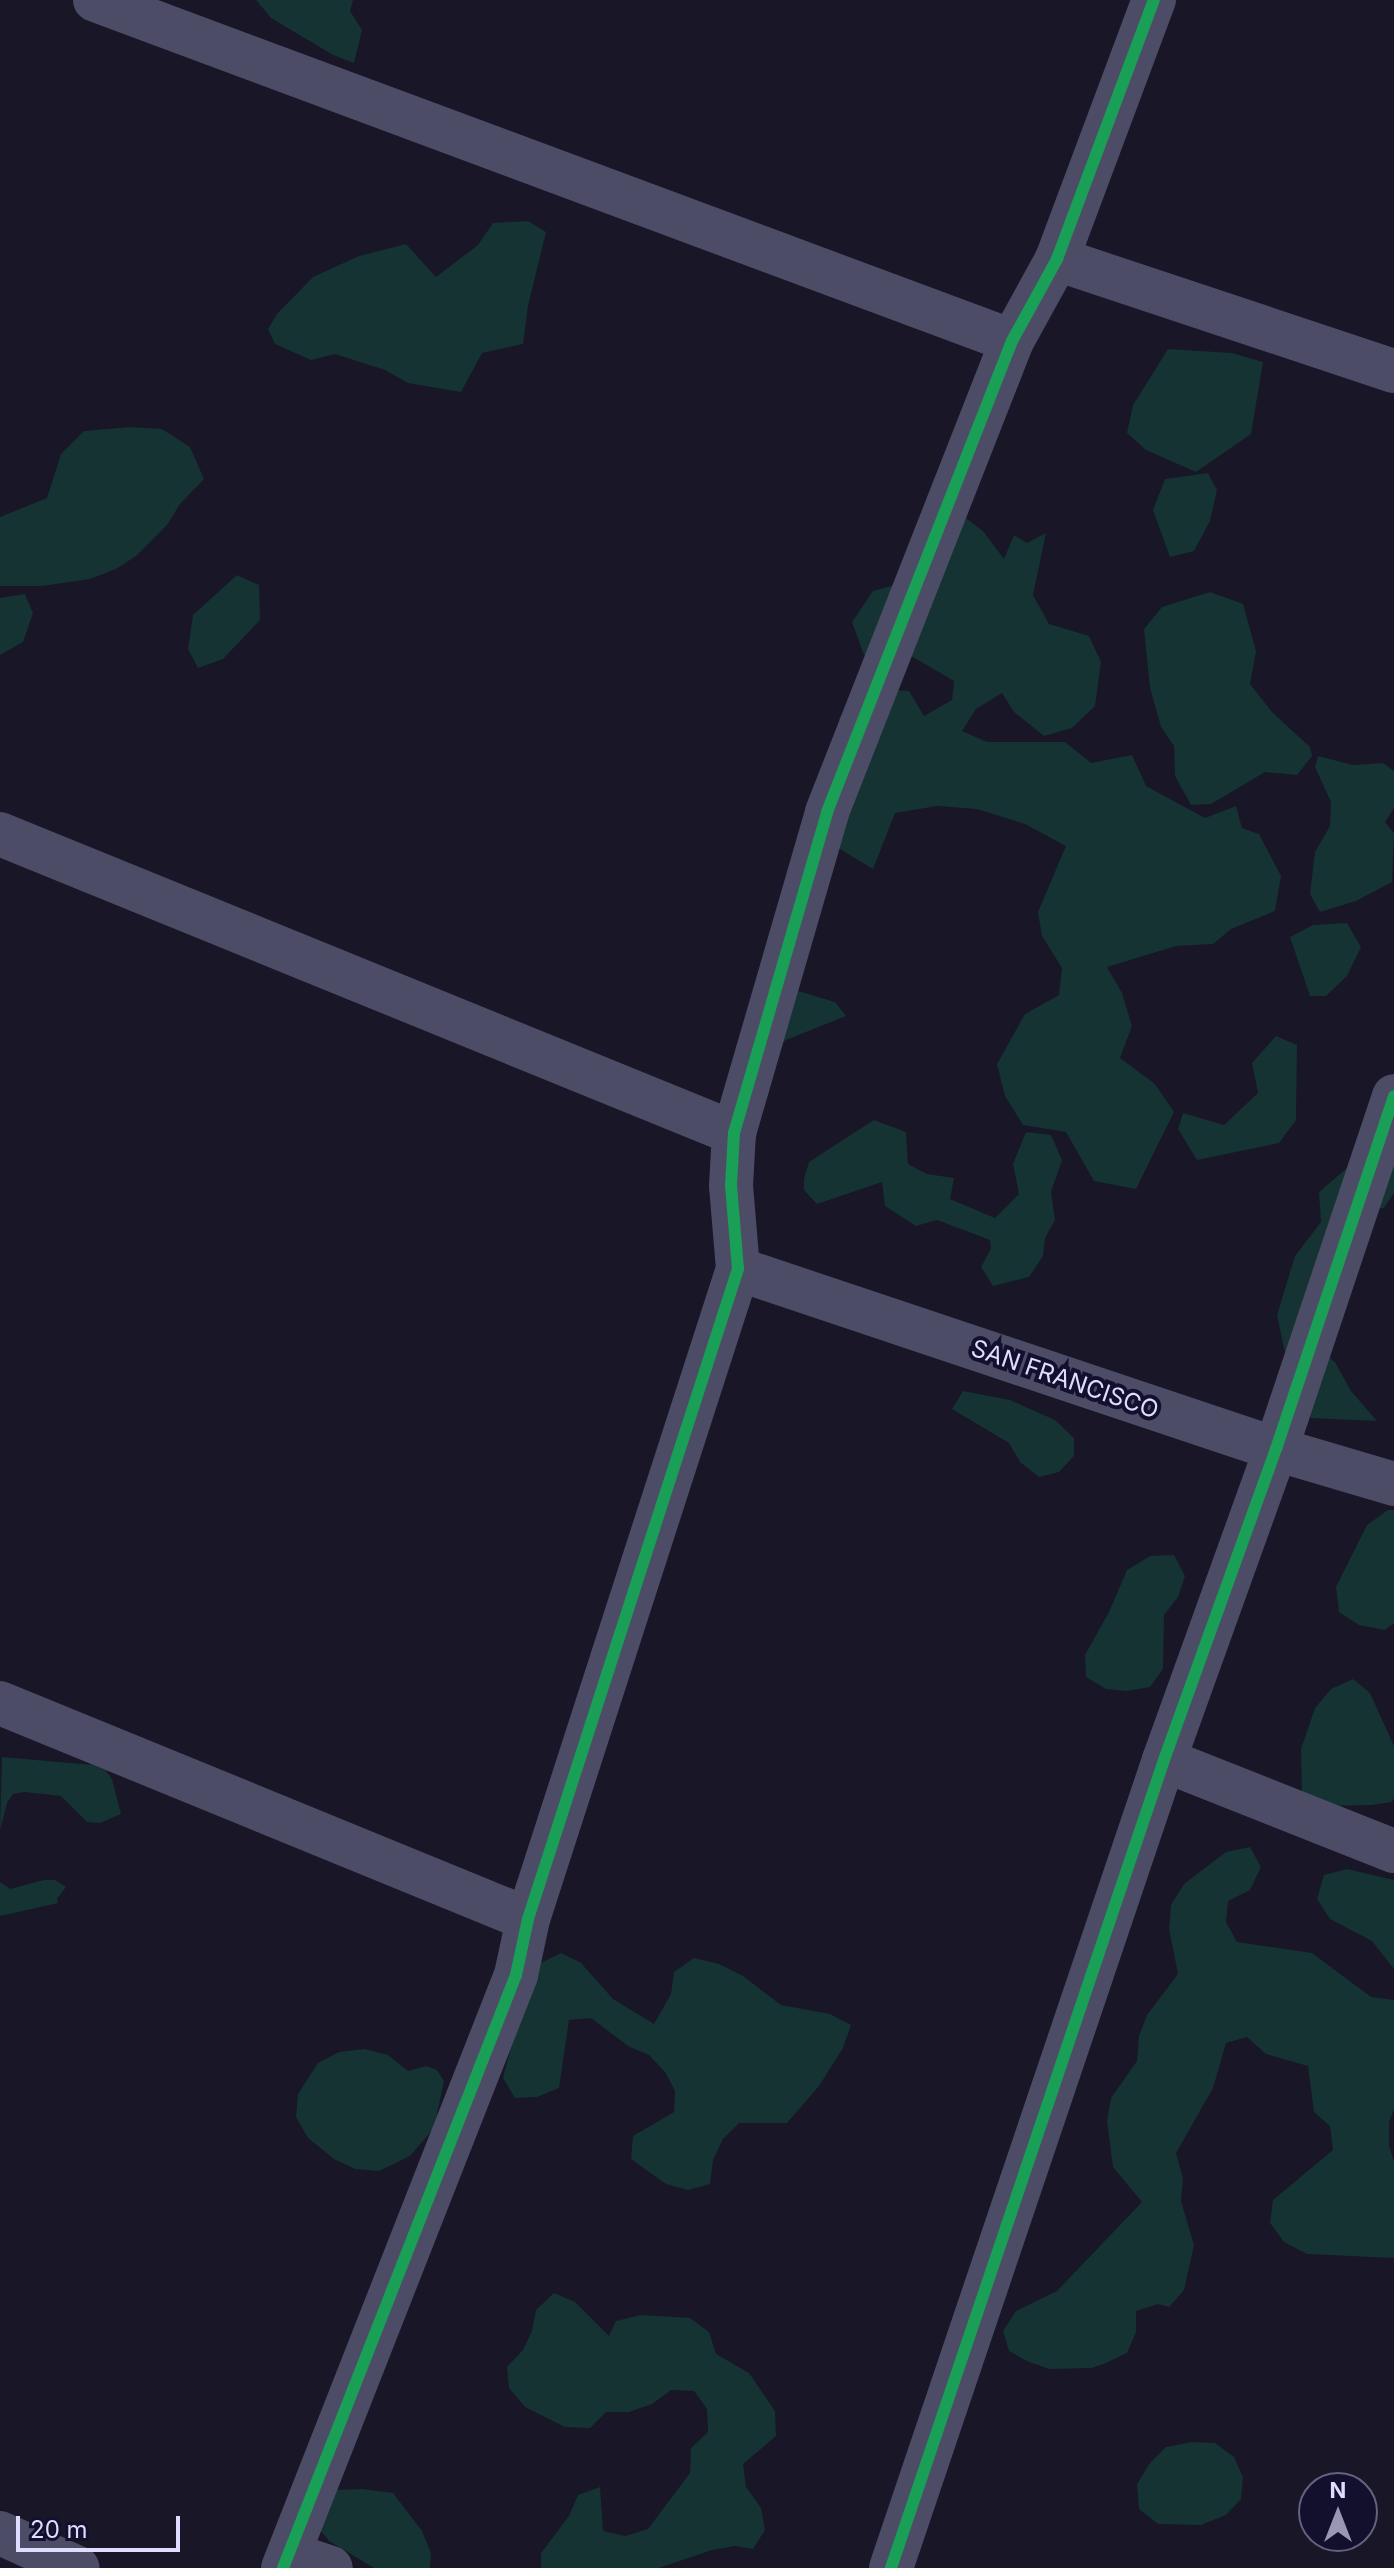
<!DOCTYPE html>
<style>
body{margin:0}
#map{position:relative;width:1394px;height:2568px;overflow:hidden;background:#181627;font-family:Inter,sans-serif}
div>[style]{position:absolute}
[style*='--x']{left:calc(var(--x)*1px);top:calc(var(--y)*1px);width:calc(var(--w)*1px);rotate:calc(var(--a)*1deg)}
.green>*{inset:0;background:#143332}
.minor>*{height:44px;margin:-22px;padding:0 22px;transform-origin:22px;border-radius:22px;background:#4c4c67}
.cycleway>*{height:12px;margin:-6px;padding:0 6px;transform-origin:6px;border-radius:6px;background:#1a9f57}
span{translate:-50% -50%;white-space:nowrap;text-align:center;line-height:1.15;-webkit-text-stroke:8px #13102d;paint-order:stroke}
.street-label{font-size:24px;color:#dedcff}
.north{position:absolute;left:1298px;top:2472px;width:80px;height:80px;box-sizing:border-box;background:#13102d;border:2px solid #646281;border-radius:50%;rotate:0deg;font-size:22px;font-weight:700;line-height:32px;text-align:center;color:#dedcff}
.north::after{content:'';display:block;margin:auto;width:28px;height:36px;background:#9997b3;clip-path:polygon(50% 0,100% 100%,50% 72%,0 100%)}
.scale{position:absolute;left:16px;top:2516px;width:164px;height:36px;box-sizing:border-box;border:4px solid #dedcff;border-top:0;padding-left:10px;font-size:24px;line-height:28px;white-space:nowrap;color:#dedcff;-webkit-text-stroke:6px #13102d;paint-order:stroke}
</style>
<div id="map">
<div class="green">
<i style="clip-path:polygon(256px 0,353px 0,350px 11px,362px 30px,354px 63px,333px 55px,271px 18px)"></i>
<i style="clip-path:polygon(528px 221px,546px 232px,528px 306px,523px 344px,482px 353px,461px 392px,408px 383px,385px 370px,335px 354px,311px 360px,275px 344px,268px 329px,277px 314px,313px 277px,359px 256px,406px 244px,436px 277px,478px 245px,493px 223px)"></i>
<i style="clip-path:polygon(1168px 349px,1232px 353px,1263px 362px,1251px 434px,1196px 472px,1146px 450px,1127px 433px,1133px 405px)"></i>
<i style="clip-path:polygon(130px 427px,162px 429px,190px 447px,204px 479px,180px 504px,167px 525px,136px 556px,116px 569px,90px 579px,42px 586px,0 586px,0 517px,47px 498px,61px 454px,84px 431px)"></i>
<i style="clip-path:polygon(1208px 473px,1217px 490px,1210px 521px,1194px 551px,1170px 557px,1153px 510px,1165px 479px)"></i>
<i style="clip-path:polygon(963px 516px,983px 531px,1004px 559px,1014px 535px,1027px 543px,1046px 533px,1033px 595px,1049px 624px,1089px 636px,1101px 662px,1095px 706px,1072px 728px,1044px 736px,1014px 712px,1002px 693px,976px 709px,962px 731px,987px 742px,1065px 742px,1091px 763px,1132px 755px,1146px 786px,1205px 818px,1236px 806px,1242px 828px,1259px 834px,1281px 876px,1275px 911px,1231px 929px,1213px 944px,1176px 946px,1107px 967px,1122px 993px,1132px 1026px,1120px 1058px,1155px 1084px,1174px 1112px,1136px 1189px,1094px 1181px,1066px 1132px,1023px 1125px,1005px 1096px,997px 1064px,1025px 1014px,1059px 995px,1062px 968px,1042px 936px,1038px 912px,1066px 846px,1025px 824px,977px 809px,937px 806px,895px 813px,873px 869px,835px 846px,849px 746px,839px 718px,866px 688px,909px 691px,924px 716px,952px 700px,954px 681px,913px 657px,864px 655px,852px 622px,873px 591px,902px 583px)"></i>
<i style="clip-path:polygon(237px 575px,259px 585px,260px 620px,223px 659px,198px 668px,188px 649px,193px 615px)"></i>
<i style="clip-path:polygon(1210px 592px,1243px 604px,1256px 651px,1250px 684px,1272px 712px,1310px 747px,1312px 756px,1297px 775px,1265px 772px,1211px 804px,1191px 805px,1175px 776px,1174px 746px,1161px 727px,1150px 688px,1144px 629px,1162px 607px)"></i>
<i style="clip-path:polygon(25px 594px,33px 613px,23px 642px,0 655px,0 598px)"></i>
<i style="clip-path:polygon(1318px 756px,1353px 765px,1383px 763px,1394px 771px,1394px 808px,1385px 822px,1394px 833px,1392px 882px,1356px 901px,1320px 912px,1310px 894px,1315px 852px,1330px 826px,1331px 802px,1315px 767px)"></i>
<i style="clip-path:polygon(1347px 923px,1361px 947px,1347px 976px,1326px 996px,1310px 996px,1290px 937px,1313px 925px)"></i>
<i style="clip-path:polygon(781px 986px,835px 1002px,846px 1016px,786px 1040px,772px 1051px)"></i>
<i style="clip-path:polygon(1276px 1036px,1297px 1045px,1296px 1120px,1279px 1143px,1197px 1160px,1178px 1129px,1183px 1113px,1224px 1125px,1258px 1093px,1252px 1063px)"></i>
<i style="clip-path:polygon(874px 1120px,906px 1132px,908px 1164px,927px 1174px,954px 1178px,950px 1199px,995px 1218px,1019px 1194px,1013px 1164px,1026px 1132px,1051px 1135px,1062px 1160px,1051px 1192px,1055px 1220px,1045px 1238px,1043px 1256px,1029px 1277px,993px 1286px,981px 1267px,991px 1249px,990px 1240px,937px 1220px,916px 1226px,885px 1206px,882px 1182px,817px 1204px,804px 1190px,804px 1179px,809px 1162px)"></i>
<i style="clip-path:polygon(1361px 1156px,1394px 1165px,1394px 1193px,1384px 1208px,1349px 1213px,1314px 1346px,1335px 1362px,1351px 1391px,1377px 1421px,1311px 1418px,1293px 1391px,1277px 1315px,1295px 1256px,1321px 1222px,1319px 1192px)"></i>
<i style="clip-path:polygon(963px 1391px,1010px 1400px,1055px 1420px,1074px 1438px,1074px 1456px,1059px 1472px,1039px 1477px,1020px 1462px,1009px 1443px,952px 1409px)"></i>
<i style="clip-path:polygon(1388px 1510px,1394px 1510px,1394px 1623px,1385px 1630px,1359px 1625px,1339px 1612px,1336px 1587px,1367px 1525px)"></i>
<i style="clip-path:polygon(1174px 1555px,1185px 1576px,1178px 1597px,1164px 1615px,1163px 1669px,1150px 1687px,1127px 1691px,1106px 1689px,1086px 1677px,1085px 1655px,1109px 1612px,1127px 1570px,1150px 1556px)"></i>
<i style="clip-path:polygon(1353px 1679px,1370px 1693px,1394px 1746px,1394px 1798px,1392px 1802px,1372px 1805px,1321px 1806px,1302px 1794px,1301px 1749px,1315px 1708px,1331px 1689px)"></i>
<i style="clip-path:polygon(2px 1757px,93px 1765px,105px 1770px,112px 1779px,121px 1814px,100px 1823px,87px 1822px,61px 1796px,24px 1792px,13px 1794px,7px 1803px,0 1830px)"></i>
<i style="clip-path:polygon(1250px 1847px,1261px 1867px,1250px 1890px,1228px 1901px,1226px 1922px,1237px 1942px,1312px 1953px,1371px 1997px,1394px 2000px,1394px 2109px,1389px 2122px,1389px 2146px,1394px 2161px,1394px 2258px,1307px 2254px,1284px 2242px,1270px 2223px,1273px 2200px,1333px 2150px,1330px 2126px,1314px 2112px,1308px 2066px,1266px 2054px,1247px 2037px,1226px 2043px,1213px 2088px,1176px 2153px,1183px 2178px,1181px 2201px,1194px 2245px,1184px 2290px,1169px 2307px,1158px 2304px,1136px 2311px,1136px 2332px,1127px 2353px,1106px 2363px,1092px 2368px,1049px 2369px,1027px 2361px,1009px 2351px,1003px 2331px,1016px 2311px,1057px 2291px,1142px 2202px,1113px 2167px,1107px 2121px,1111px 2098px,1137px 2061px,1139px 2036px,1147px 2015px,1178px 1974px,1169px 1929px,1171px 1905px,1184px 1884px,1226px 1852px)"></i>
<i style="clip-path:polygon(1347px 1869px,1394px 1880px,1394px 1969px,1372px 1941px,1330px 1919px,1317px 1899px,1324px 1875px)"></i>
<i style="clip-path:polygon(44px 1880px,55px 1880px,66px 1887px,57px 1899px,58px 1903px,0 1916px,0 1882px,10px 1889px)"></i>
<i style="clip-path:polygon(561px 1953px,581px 1963px,613px 1999px,654px 2024px,671px 1994px,674px 1972px,694px 1958px,719px 1964px,743px 1976px,781px 2005px,830px 2014px,851px 2025px,843px 2048px,819px 2086px,787px 2123px,739px 2123px,723px 2139px,713px 2160px,710px 2184px,688px 2190px,666px 2184px,631px 2159px,633px 2136px,674px 2112px,675px 2091px,665px 2072px,649px 2055px,628px 2046px,591px 2018px,569px 2020px,559px 2088px,537px 2097px,515px 2098px,503px 2078px,515px 2031px,541px 1963px)"></i>
<i style="clip-path:polygon(365px 2049px,388px 2055px,408px 2071px,426px 2066px,437px 2070px,444px 2081px,434px 2128px,410px 2156px,379px 2171px,355px 2169px,334px 2159px,308px 2138px,296px 2117px,298px 2094px,318px 2063px,339px 2052px)"></i>
<i style="clip-path:polygon(554px 2293px,575px 2302px,609px 2336px,616px 2321px,641px 2315px,690px 2318px,709px 2332px,716px 2354px,749px 2373px,775px 2411px,776px 2436px,743px 2464px,746px 2487px,761px 2508px,765px 2530px,753px 2549px,735px 2546px,712px 2550px,659px 2568px,541px 2568px,541px 2553px,569px 2516px,578px 2495px,600px 2487px,603px 2531px,625px 2536px,648px 2529px,690px 2473px,691px 2448px,708px 2432px,707px 2409px,694px 2391px,671px 2390px,652px 2404px,629px 2412px,606px 2412px,590px 2428px,565px 2427px,525px 2407px,509px 2388px,507px 2367px,523px 2350px,532px 2331px,536px 2310px)"></i>
<i style="clip-path:polygon(1192px 2442px,1215px 2443px,1234px 2457px,1243px 2477px,1241px 2499px,1226px 2515px,1201px 2525px,1158px 2524px,1139px 2509px,1137px 2484px,1150px 2463px,1166px 2447px)"></i>
<i style="clip-path:polygon(363px 2489px,393px 2493px,422px 2531px,431px 2553px,430px 2568px,374px 2568px,329px 2541px,315px 2524px,335px 2490px)"></i>
</div>
<div class="minor">
<i style="--x:95;--y:0;--w:978;--a:20.4"></i>
<i style="--x:1057;--y:259;--w:355;--a:18.4"></i>
<i style="--x:0;--y:834;--w:793;--a:22.16"></i>
<i style="--x:738;--y:1269;--w:567;--a:18.5"></i>
<i style="--x:1276;--y:1449;--w:123;--a:16.5"></i>
<i style="--x:0;--y:1703;--w:570;--a:22.25"></i>
<i style="--x:1164;--y:1760;--w:247;--a:21.6"></i>
<i style="--x:0;--y:2533;--w:85;--a:24.2"></i>
<i style="--x:290;--y:2554;--w:43;--a:18.9"></i>
<i style="--x:283;--y:2568;--w:637;--a:-68.55"></i>
<i style="--x:516;--y:1975;--w:57;--a:-77.9"></i>
<i style="--x:528;--y:1919;--w:683;--a:-72.1"></i>
<i style="--x:738;--y:1269;--w:83;--a:-94.8"></i>
<i style="--x:731;--y:1186;--w:53;--a:-86.8"></i>
<i style="--x:734;--y:1133;--w:334;--a:-73.8"></i>
<i style="--x:827;--y:812;--w:506;--a:-68.56"></i>
<i style="--x:1012;--y:341;--w:94;--a:-61.2"></i>
<i style="--x:1057;--y:259;--w:277;--a:-69.5"></i>
<i style="--x:891;--y:2568;--w:853;--a:-71.33"></i>
<i style="--x:1164;--y:1760;--w:331;--a:-70.2"></i>
<i style="--x:1276;--y:1449;--w:372;--a:-71.5"></i>
</div>
<div class="cycleway">
<i style="--x:283;--y:2568;--w:637;--a:-68.55"></i>
<i style="--x:516;--y:1975;--w:57;--a:-77.9"></i>
<i style="--x:528;--y:1919;--w:683;--a:-72.1"></i>
<i style="--x:738;--y:1269;--w:83;--a:-94.8"></i>
<i style="--x:731;--y:1186;--w:53;--a:-86.8"></i>
<i style="--x:734;--y:1133;--w:334;--a:-73.8"></i>
<i style="--x:827;--y:812;--w:506;--a:-68.56"></i>
<i style="--x:1012;--y:341;--w:94;--a:-61.2"></i>
<i style="--x:1057;--y:259;--w:277;--a:-69.5"></i>
<i style="--x:891;--y:2568;--w:853;--a:-71.33"></i>
<i style="--x:1164;--y:1760;--w:331;--a:-70.2"></i>
<i style="--x:1276;--y:1449;--w:372;--a:-71.5"></i>
</div>
<div class="street-label">
<span style="left:1065px;top:1379px;rotate:19deg">SAN FRANCISCO</span>
</div>
<div class="north">N</div>
<div class="scale">20 m</div>
</div>
